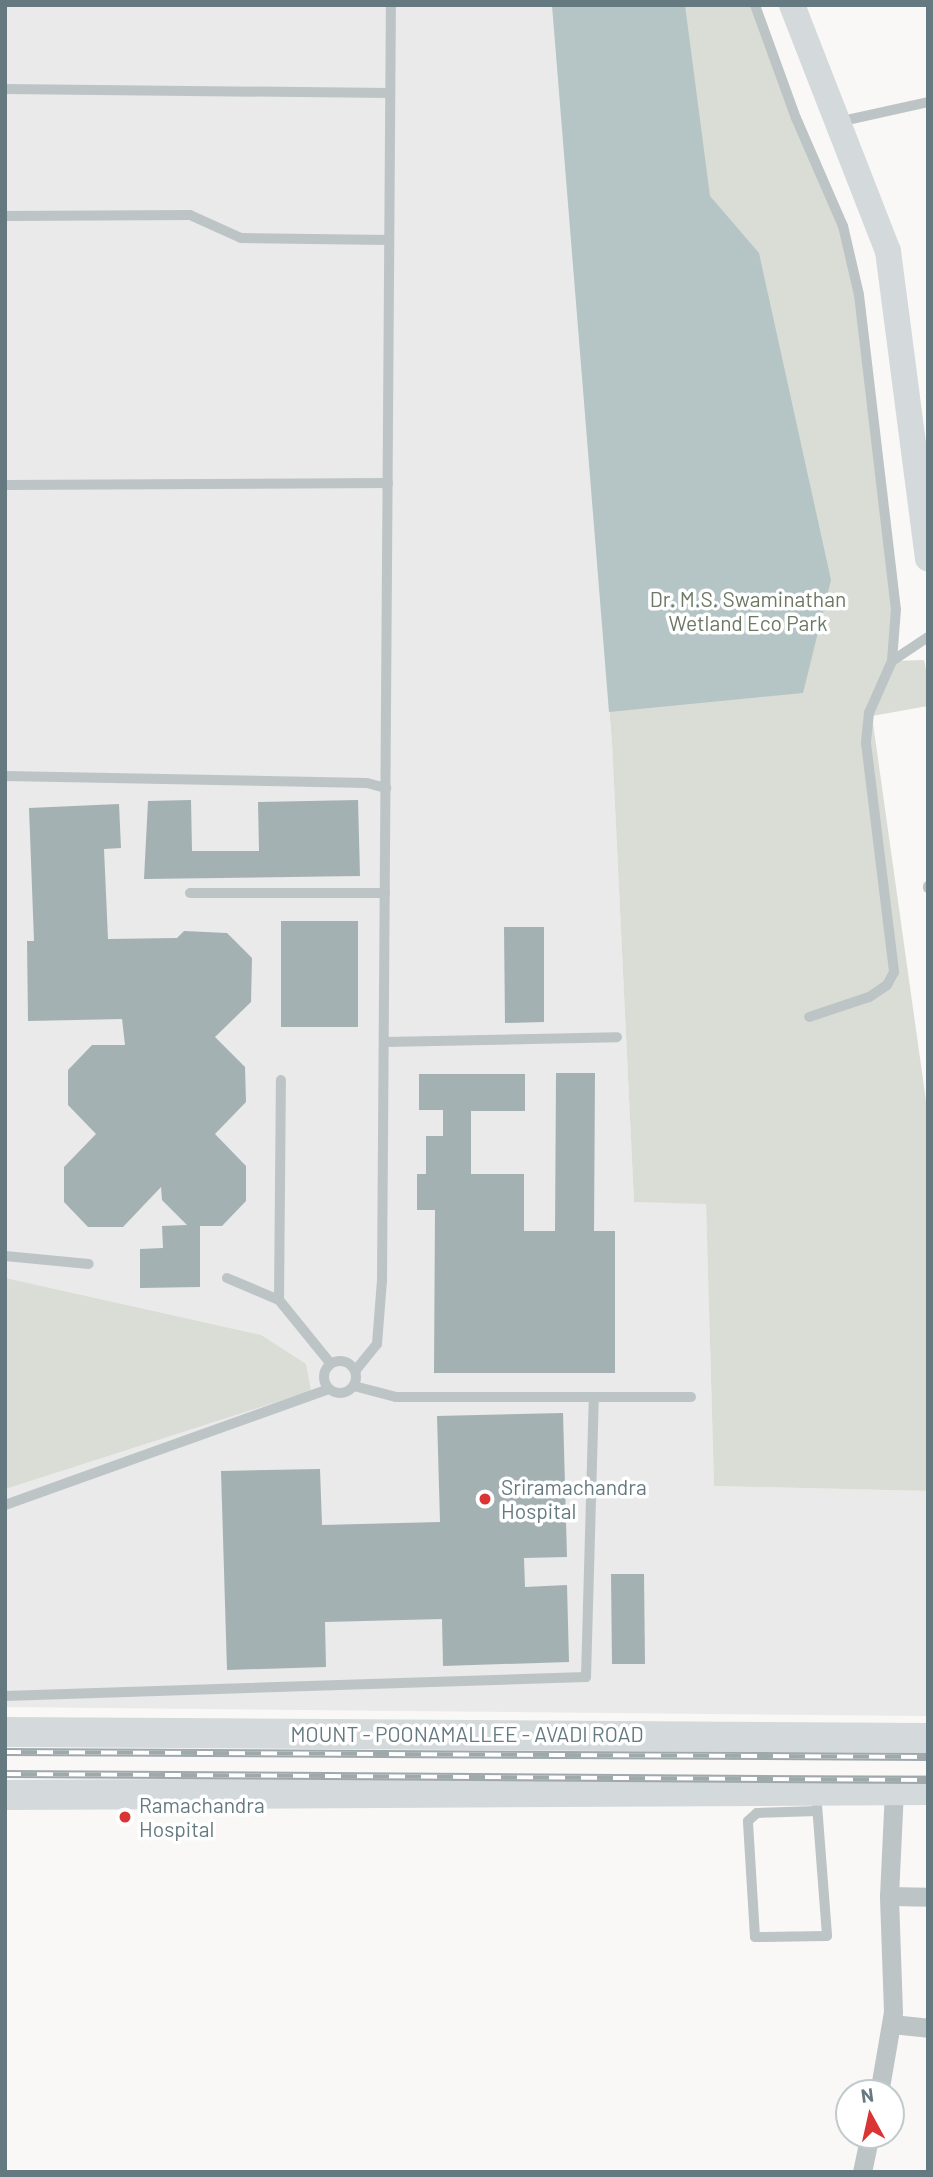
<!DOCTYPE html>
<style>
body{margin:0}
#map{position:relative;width:933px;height:2177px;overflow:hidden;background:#f9f8f6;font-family:Barlow,sans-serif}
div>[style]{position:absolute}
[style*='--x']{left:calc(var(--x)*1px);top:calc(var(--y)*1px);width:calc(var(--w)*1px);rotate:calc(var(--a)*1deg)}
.built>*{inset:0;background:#e9eae9}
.green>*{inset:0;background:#daddd5}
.water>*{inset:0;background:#b5c5c6}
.building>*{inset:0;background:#a4b1b3}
.lane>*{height:10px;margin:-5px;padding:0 5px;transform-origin:5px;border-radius:5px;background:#bdc4c6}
.lane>.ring{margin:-5px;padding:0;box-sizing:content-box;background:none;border:10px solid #bdc4c6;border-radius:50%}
.street>*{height:19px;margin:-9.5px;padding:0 9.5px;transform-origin:9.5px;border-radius:9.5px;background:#bdc4c6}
.secondary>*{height:26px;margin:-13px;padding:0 13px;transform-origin:13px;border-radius:13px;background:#d4d9dc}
.primary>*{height:30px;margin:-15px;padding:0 15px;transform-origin:15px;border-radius:15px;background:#d4d9dc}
.rail>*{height:8px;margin-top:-4px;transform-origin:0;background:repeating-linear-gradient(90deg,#fff 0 16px,#9fa9ac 0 32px);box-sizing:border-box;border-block:2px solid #9fa9ac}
.dots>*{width:19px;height:19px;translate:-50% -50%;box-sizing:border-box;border:4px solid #fff;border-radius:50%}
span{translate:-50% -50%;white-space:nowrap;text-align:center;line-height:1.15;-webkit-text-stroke:7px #fff;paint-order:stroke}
.park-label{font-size:21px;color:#6c7864}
.poi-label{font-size:21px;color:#657a80}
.left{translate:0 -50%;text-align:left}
.street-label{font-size:21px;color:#657a80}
.frame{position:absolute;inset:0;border:7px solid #657a80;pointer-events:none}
.north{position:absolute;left:835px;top:2079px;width:70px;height:70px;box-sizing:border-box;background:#fff;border:2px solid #c1cacc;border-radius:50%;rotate:352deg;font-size:19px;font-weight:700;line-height:28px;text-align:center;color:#657a80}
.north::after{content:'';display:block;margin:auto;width:24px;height:32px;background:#db3435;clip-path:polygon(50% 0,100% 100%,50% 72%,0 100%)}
</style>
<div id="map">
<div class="built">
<i style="clip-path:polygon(5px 5px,552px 5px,612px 743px,634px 1202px,706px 1203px,714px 1486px,928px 1491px,928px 1716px,5px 1707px)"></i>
</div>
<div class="green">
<i style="clip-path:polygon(552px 5px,755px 5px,831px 200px,859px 295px,896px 609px,893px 661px,924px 660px,928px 680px,928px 706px,872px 716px,928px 1115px,928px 1491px,714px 1486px,706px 1204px,634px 1202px,612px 743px)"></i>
<i style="clip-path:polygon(5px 1278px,261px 1335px,306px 1364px,311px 1391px,5px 1489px)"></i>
</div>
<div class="water">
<i style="clip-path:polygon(552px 5px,685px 5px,710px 196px,759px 253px,831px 580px,803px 693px,609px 712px)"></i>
</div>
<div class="building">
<i style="clip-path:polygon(191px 800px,192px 851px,259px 851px,258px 802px,358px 800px,360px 876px,144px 879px,148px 801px)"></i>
<i style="clip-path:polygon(119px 804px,121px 848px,104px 849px,108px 939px,177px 938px,184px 931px,227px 933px,252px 958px,251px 1002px,215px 1037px,245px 1067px,246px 1102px,215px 1134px,246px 1166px,246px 1201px,222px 1226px,200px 1226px,200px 1287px,140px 1288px,140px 1249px,163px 1248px,162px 1226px,187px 1225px,162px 1200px,161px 1187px,123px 1227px,88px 1227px,64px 1202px,64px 1167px,96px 1134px,68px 1105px,68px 1070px,92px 1045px,125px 1045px,122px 1019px,28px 1021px,27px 941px,34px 941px,29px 808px)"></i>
<i style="clip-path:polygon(281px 921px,358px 921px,358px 1027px,281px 1027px)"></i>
<i style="clip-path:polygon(504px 927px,544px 927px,544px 1022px,505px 1023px)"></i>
<i style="clip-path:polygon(556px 1073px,595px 1073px,594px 1231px,615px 1231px,615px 1373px,434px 1373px,435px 1210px,417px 1210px,417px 1174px,426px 1174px,426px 1136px,443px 1136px,443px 1110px,419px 1110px,419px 1074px,525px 1074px,525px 1111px,471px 1111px,471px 1174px,524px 1174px,524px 1231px,555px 1231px)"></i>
<i style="clip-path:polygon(563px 1413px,567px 1557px,524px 1558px,525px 1587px,567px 1585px,569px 1662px,443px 1666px,442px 1619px,325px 1622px,326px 1667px,227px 1670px,221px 1471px,320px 1469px,322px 1525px,440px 1522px,437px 1416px)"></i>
<i style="clip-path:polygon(611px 1574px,644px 1574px,645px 1664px,612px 1664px)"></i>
</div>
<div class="lane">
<i style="--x:755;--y:5;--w:120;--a:70.1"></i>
<i style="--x:796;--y:118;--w:118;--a:66.5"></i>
<i style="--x:843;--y:226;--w:71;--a:76.9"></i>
<i style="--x:859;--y:295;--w:316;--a:83.3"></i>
<i style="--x:896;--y:609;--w:52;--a:94.4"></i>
<i style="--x:892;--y:661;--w:57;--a:113.9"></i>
<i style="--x:869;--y:713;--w:30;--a:96"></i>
<i style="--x:866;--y:743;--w:231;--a:83"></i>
<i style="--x:894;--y:972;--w:15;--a:118"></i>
<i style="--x:887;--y:985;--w:22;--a:146"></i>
<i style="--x:869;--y:997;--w:63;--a:161.6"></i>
<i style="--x:5;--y:89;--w:385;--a:0.6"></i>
<i style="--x:838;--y:122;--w:92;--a:-12.5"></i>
<i style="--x:5;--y:216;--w:185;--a:-0.3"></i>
<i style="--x:190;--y:215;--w:56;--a:24.3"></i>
<i style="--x:241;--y:238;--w:148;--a:0.8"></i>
<i style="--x:5;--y:485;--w:383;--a:-0.3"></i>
<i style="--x:892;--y:661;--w:43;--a:-33.7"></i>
<i style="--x:5;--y:776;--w:362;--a:1.1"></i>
<i style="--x:367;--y:783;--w:20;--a:15"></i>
<i style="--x:928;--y:886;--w:2;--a:90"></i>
<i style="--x:190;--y:893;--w:195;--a:0"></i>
<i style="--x:385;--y:1042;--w:232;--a:-1.2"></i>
<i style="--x:5;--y:1256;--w:84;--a:5.4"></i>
<i style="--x:227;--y:1278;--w:56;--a:22.9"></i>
<i style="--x:279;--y:1300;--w:82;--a:50.9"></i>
<i style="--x:279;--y:1300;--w:220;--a:-89.5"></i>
<i class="ring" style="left:324px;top:1361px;width:22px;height:22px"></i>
<i style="--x:355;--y:1371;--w:35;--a:-51"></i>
<i style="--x:377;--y:1344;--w:63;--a:-85.5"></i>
<i style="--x:382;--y:1281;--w:1276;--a:-89.6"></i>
<i style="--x:354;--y:1386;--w:43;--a:14.7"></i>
<i style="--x:396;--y:1397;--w:295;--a:0"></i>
<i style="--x:5;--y:1505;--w:344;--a:-19.7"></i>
<i style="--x:5;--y:1696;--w:581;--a:-1.87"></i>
<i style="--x:586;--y:1677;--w:280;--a:-88.4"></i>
<i style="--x:816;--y:1792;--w:144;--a:85.6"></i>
<i style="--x:827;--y:1936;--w:72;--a:179.2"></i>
<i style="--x:755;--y:1937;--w:116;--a:-93.5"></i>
<i style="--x:748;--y:1821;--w:12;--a:-42"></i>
<i style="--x:757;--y:1813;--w:60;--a:-1.9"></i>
</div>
<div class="street">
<i style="--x:889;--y:1896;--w:39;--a:1"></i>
<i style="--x:892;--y:2024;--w:36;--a:6"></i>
<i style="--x:879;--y:2093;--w:82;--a:-80.2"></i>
<i style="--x:893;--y:2012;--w:116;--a:-92"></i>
<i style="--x:889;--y:1896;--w:106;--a:-87.3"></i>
<i style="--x:862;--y:2172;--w:38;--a:-78"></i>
</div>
<div class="secondary">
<i style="--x:792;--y:5;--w:264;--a:68.7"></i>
<i style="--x:888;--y:251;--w:310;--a:82.6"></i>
</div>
<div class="primary">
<i style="--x:5;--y:1732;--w:923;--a:0.37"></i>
<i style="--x:5;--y:1795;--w:923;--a:-0.31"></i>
</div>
<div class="rail">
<i style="--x:5;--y:1752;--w:923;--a:0.31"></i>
<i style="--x:5;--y:1774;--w:923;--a:0.37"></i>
</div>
<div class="dots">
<i style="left:485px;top:1499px;background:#db3435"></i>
<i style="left:125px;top:1817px;background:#db3435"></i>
</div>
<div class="park-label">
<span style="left:748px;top:611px">Dr. M.S. Swaminathan<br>Wetland Eco Park</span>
</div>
<div class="poi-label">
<span class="left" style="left:501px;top:1499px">Sriramachandra<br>Hospital</span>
<span class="left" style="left:139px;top:1817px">Ramachandra<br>Hospital</span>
</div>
<div class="street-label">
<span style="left:467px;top:1734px">MOUNT - POONAMALLEE - AVADI ROAD</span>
</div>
<div class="frame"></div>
<div class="north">N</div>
</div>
